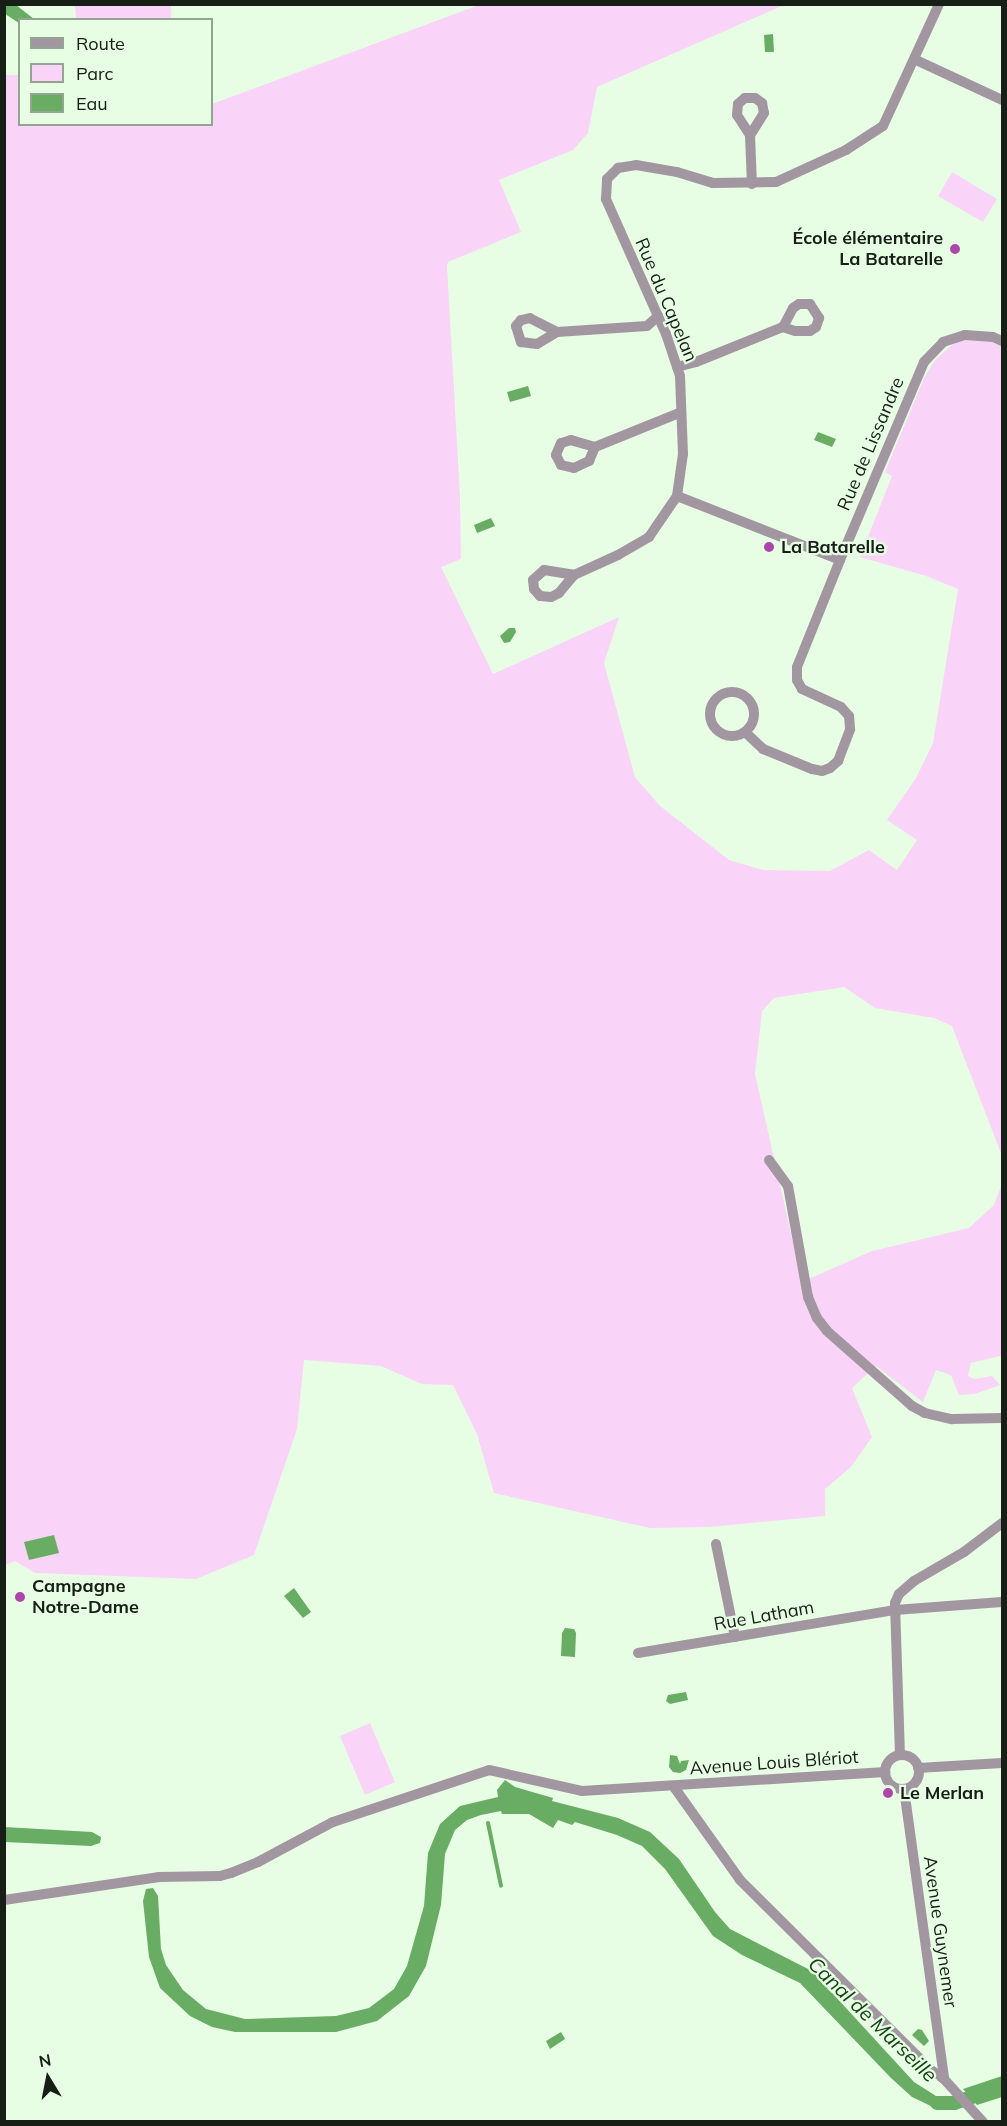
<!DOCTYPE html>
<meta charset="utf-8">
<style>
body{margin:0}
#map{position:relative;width:1007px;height:2126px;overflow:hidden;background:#e7fee5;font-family:Mulish,sans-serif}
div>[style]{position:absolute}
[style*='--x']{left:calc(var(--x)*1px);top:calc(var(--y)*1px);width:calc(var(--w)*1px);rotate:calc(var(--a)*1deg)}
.green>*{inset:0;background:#fad3f8}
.water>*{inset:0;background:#69ac64}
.stream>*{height:4px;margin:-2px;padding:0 2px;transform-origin:2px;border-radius:2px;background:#69ac64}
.canal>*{height:14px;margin:-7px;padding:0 7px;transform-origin:7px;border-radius:7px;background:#69ac64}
.minor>*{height:10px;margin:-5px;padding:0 5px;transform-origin:5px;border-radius:5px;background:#a297a1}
.minor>.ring{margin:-5px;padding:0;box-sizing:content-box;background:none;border:10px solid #a297a1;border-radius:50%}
.dots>*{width:16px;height:16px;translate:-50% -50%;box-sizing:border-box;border:3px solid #e7fee5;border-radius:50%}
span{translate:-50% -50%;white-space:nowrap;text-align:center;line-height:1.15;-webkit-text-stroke:4.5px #e7fee5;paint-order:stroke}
.poi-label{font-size:18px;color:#161e16;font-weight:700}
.right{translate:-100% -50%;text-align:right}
.left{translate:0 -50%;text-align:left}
.street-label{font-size:18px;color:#161e16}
.water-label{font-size:20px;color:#154313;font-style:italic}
.frame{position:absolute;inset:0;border:6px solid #161e16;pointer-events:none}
.legend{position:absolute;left:18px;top:18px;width:195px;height:108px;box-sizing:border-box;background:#e7fee5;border:2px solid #93a492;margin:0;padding:8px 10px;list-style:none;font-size:18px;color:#161e16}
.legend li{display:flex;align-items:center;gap:12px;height:30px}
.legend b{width:30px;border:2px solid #93a492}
.north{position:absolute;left:18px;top:2048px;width:60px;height:60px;-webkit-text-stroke:4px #e7fee5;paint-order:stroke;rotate:350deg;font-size:16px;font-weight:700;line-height:24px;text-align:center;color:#161e16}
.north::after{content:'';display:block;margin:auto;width:21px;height:27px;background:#161e16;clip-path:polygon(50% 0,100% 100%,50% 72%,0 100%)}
</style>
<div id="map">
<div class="green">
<i style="clip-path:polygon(75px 5px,171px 5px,171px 19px,76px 19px)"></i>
<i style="clip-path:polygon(479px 5px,784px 5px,597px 87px,588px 133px,573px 150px,499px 180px,521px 232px,448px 262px,447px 266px,460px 497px,461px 559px,441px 567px,493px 674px,619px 617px,604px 663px,635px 777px,660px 806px,729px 860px,763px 870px,830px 871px,869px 850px,897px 870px,917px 840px,887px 820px,916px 778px,933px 743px,958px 589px,926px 576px,860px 557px,892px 476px,885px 472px,925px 376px,936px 359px,953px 344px,970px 339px,988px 341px,1002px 347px,1002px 1156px,952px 1026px,934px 1018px,875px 1008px,844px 987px,774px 998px,762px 1011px,755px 1074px,802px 1282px,872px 1251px,969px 1228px,994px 1205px,1002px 1184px,1002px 1358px,1000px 1356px,971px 1363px,968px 1376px,974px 1379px,992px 1376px,1000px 1385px,975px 1394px,959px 1395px,951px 1375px,936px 1370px,923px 1402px,876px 1366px,852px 1388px,872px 1437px,851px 1467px,825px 1489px,825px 1516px,709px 1527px,650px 1528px,494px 1493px,477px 1434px,453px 1385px,422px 1384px,381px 1366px,304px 1360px,297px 1429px,254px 1555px,196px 1579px,35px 1573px,15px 1561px,5px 1565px,5px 75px,19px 75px,20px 124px,212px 124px,212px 104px)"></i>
<i style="clip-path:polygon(952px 172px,997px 199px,983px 222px,938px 196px)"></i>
<i style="clip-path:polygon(370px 1723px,395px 1782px,365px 1795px,340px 1736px)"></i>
</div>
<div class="water">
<i style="clip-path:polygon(4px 5px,16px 5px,34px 19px,20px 20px,19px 23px,5px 14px)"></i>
<i style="clip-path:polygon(773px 34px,774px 52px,765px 52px,764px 35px)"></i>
<i style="clip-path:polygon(528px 386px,531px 396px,510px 402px,507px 392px)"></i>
<i style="clip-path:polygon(818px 432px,836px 439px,832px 447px,814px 440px)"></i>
<i style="clip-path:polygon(491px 518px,495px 526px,477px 533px,474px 525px)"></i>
<i style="clip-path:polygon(509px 628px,515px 628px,516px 632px,510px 642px,504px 643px,500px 636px)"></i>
<i style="clip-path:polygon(54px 1535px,59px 1553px,29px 1560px,24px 1542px)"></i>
<i style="clip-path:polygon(294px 1588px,311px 1612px,303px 1618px,284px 1596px)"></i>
<i style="clip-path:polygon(565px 1628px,574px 1629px,576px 1633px,575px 1657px,561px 1656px,562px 1633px)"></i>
<i style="clip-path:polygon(686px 1692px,688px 1700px,670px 1704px,666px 1701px,668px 1695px)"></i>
<i style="clip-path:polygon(670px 1755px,677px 1756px,680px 1764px,681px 1761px,689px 1760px,686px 1770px,680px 1773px,673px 1772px,669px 1767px)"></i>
<i style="clip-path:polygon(505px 1780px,515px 1787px,553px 1798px,552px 1801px,618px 1818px,650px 1832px,679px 1859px,715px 1912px,730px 1929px,812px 1971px,914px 2082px,936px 2096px,952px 2098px,957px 2108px,933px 2107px,912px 2097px,891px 2078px,800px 1983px,742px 1955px,713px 1936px,665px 1869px,642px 1846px,617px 1835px,575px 1822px,572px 1825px,558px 1820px,553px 1828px,529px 1814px,502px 1814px,501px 1811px,481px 1815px,467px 1820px,455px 1830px,445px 1854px,441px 1905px,426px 1966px,409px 1996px,377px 2021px,336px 2032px,235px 2032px,212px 2027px,190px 2016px,160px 1988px,149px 1957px,143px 1901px,146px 1889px,153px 1888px,158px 1896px,161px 1949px,166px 1965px,183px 1990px,206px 2009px,245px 2019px,336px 2016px,369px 2008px,394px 1989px,407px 1966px,424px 1906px,428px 1853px,440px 1824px,460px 1806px,498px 1797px,497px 1790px)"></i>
<i style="clip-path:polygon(4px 1827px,92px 1832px,101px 1837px,100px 1843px,91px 1846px,5px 1842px)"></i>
<i style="clip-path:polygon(918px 2029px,922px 2030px,929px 2041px,924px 2046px,912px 2035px)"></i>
<i style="clip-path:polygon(561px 2032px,565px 2039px,550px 2049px,546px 2041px)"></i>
<i style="clip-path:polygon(1002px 2076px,1002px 2097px,977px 2105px,963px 2089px)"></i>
</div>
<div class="stream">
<i style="--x:488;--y:1823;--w:64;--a:78.3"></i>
</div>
<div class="canal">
<i style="--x:937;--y:2103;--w:17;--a:0"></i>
<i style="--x:954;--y:2103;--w:51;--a:-18.4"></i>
</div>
<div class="minor">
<i style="--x:916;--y:60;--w:95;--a:24.9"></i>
<i style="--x:750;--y:135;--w:24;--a:-123"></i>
<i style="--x:737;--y:115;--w:11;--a:-85"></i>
<i style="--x:738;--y:104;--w:9;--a:-41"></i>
<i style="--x:745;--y:98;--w:10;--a:0"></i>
<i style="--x:755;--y:98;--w:9;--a:36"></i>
<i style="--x:762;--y:103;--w:10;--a:79"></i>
<i style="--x:764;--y:113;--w:26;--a:122"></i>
<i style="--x:750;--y:135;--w:49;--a:87.7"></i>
<i style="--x:557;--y:332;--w:30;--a:-153"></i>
<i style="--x:530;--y:318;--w:9;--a:167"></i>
<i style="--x:521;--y:320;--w:8;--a:130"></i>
<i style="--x:516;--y:326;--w:17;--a:73"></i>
<i style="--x:521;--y:342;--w:16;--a:7"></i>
<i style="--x:537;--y:344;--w:23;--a:-31"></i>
<i style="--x:557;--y:332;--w:90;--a:-3.8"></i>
<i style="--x:647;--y:326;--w:15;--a:-42"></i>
<i style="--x:677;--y:367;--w:20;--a:-15"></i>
<i style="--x:696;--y:362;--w:94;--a:-21.9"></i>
<i style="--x:783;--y:327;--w:21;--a:-62"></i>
<i style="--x:793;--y:308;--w:7;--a:-34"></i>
<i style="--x:799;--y:304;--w:11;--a:0"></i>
<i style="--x:810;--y:304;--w:17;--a:57"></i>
<i style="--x:819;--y:318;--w:9;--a:108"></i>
<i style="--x:816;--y:327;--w:7;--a:146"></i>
<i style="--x:810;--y:331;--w:15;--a:180"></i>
<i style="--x:795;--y:331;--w:13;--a:-162"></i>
<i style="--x:595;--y:447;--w:25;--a:-164"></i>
<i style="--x:571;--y:440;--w:10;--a:163"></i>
<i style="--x:561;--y:443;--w:13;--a:113"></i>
<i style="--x:556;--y:455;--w:11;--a:63"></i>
<i style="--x:561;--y:465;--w:13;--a:13"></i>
<i style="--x:574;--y:468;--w:17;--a:-25"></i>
<i style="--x:589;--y:461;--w:15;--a:-67"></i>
<i style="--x:595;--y:447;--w:91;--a:-22"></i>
<i style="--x:677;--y:496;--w:175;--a:21.4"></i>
<i style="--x:840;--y:560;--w:215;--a:-67"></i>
<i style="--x:924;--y:362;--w:28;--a:-46"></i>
<i style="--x:943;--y:342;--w:23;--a:-18"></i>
<i style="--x:965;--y:335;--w:28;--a:4"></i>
<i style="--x:993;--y:337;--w:10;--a:24"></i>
<i style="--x:574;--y:575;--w:23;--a:130"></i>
<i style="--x:559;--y:593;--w:9;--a:153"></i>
<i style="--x:551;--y:597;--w:11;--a:-175"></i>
<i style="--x:540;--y:596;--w:9;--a:-131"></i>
<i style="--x:534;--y:589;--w:9;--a:-96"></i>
<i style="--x:533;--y:580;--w:15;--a:-42"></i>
<i style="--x:544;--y:570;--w:30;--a:9"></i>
<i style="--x:574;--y:575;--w:48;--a:-24.4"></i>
<i style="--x:618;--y:555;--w:36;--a:-30"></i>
<i style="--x:649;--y:537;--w:50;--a:-55.7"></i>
<i style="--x:677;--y:496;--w:42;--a:-81.9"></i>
<i style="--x:683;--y:454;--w:78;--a:-92.2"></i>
<i style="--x:680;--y:376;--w:44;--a:-108.4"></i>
<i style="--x:666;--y:334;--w:148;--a:-114"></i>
<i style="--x:606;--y:199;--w:20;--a:-87"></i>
<i style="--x:607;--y:179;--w:16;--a:-45"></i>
<i style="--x:618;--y:168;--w:18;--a:-9"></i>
<i style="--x:636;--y:165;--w:42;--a:9.7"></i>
<i style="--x:677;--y:172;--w:38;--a:17"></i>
<i style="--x:713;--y:183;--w:63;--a:-0.9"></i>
<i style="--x:776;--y:182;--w:77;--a:-24.6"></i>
<i style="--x:846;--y:150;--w:44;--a:-33"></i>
<i style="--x:883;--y:126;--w:134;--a:-65.3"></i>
<i class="ring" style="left:710px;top:692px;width:34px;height:34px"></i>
<i style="--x:745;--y:732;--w:25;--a:43"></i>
<i style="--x:763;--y:749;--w:53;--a:22.2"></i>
<i style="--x:812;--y:769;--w:10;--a:11"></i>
<i style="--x:822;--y:771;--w:9;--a:-21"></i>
<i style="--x:830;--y:768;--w:11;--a:-41"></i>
<i style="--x:838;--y:761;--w:34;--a:-69"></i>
<i style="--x:850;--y:729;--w:13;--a:-94"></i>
<i style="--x:849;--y:716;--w:12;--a:-132"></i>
<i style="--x:841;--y:707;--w:43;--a:-155.2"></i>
<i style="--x:802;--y:689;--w:10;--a:-119"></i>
<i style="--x:797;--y:680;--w:13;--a:-90"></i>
<i style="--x:797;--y:667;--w:115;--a:-68.1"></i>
<i style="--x:769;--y:1160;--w:32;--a:54"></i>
<i style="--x:788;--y:1186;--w:113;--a:79.8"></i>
<i style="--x:808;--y:1297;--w:23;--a:67"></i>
<i style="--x:817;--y:1318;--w:16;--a:52"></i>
<i style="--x:827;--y:1331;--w:113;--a:41.4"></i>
<i style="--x:912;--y:1406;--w:15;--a:28"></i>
<i style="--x:925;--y:1413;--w:28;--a:13"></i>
<i style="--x:952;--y:1419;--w:50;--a:-1.1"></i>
<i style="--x:716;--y:1544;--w:95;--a:78.5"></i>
<i style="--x:638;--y:1653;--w:261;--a:-9.5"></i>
<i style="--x:895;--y:1610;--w:107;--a:-4.3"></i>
<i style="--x:900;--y:1755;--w:152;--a:-91.9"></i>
<i style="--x:895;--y:1603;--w:10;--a:-66"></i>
<i style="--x:899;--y:1594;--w:20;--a:-41"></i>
<i style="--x:914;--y:1581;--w:58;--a:-30.1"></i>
<i style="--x:964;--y:1552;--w:48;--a:-37.3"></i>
<i class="ring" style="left:885px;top:1755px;width:24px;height:24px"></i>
<i style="--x:918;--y:1768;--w:84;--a:-3.4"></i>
<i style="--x:674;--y:1787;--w:114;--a:54.6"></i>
<i style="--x:740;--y:1880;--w:269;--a:44.8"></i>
<i style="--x:931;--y:2070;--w:16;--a:35"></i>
<i style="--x:944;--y:2079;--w:58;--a:47.8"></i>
<i style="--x:904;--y:1789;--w:293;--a:82.1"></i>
<i style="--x:4;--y:1900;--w:157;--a:-8.4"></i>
<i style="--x:159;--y:1877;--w:61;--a:-0.9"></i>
<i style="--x:220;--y:1876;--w:11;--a:-15"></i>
<i style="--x:231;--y:1873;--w:29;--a:-22"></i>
<i style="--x:258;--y:1862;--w:85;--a:-28.1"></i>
<i style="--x:333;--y:1822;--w:164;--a:-18.4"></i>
<i style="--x:489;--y:1770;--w:95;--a:12.7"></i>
<i style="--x:582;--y:1791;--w:304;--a:-3.6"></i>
</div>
<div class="dots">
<i style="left:955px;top:249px;background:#ad46ab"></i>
<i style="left:769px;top:547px;background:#ad46ab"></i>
<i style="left:20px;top:1597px;background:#ad46ab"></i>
<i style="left:888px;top:1793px;background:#ad46ab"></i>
</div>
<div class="poi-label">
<span class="right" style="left:943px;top:249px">École élémentaire<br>La Batarelle</span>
<span class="left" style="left:781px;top:547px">La Batarelle</span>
<span class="left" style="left:32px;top:1597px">Campagne<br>Notre-Dame</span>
<span class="left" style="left:900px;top:1793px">Le Merlan</span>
</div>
<div class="street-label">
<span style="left:666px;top:300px;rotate:67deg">Rue du Capelan</span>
<span style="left:871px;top:444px;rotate:-67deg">Rue de Lissandre</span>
<span style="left:764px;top:1616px;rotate:-10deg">Rue Latham</span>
<span style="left:774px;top:1763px;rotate:-4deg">Avenue Louis Blériot</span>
<span style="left:940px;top:1932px;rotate:82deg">Avenue Guynemer</span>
</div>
<div class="water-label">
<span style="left:873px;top:2019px;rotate:44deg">Canal de Marseille</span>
</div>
<div class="frame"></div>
<ul class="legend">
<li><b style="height:8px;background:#a297a1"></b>Route</li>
<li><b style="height:16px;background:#fad3f8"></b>Parc</li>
<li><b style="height:16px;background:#69ac64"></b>Eau</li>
</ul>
<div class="north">N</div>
</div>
